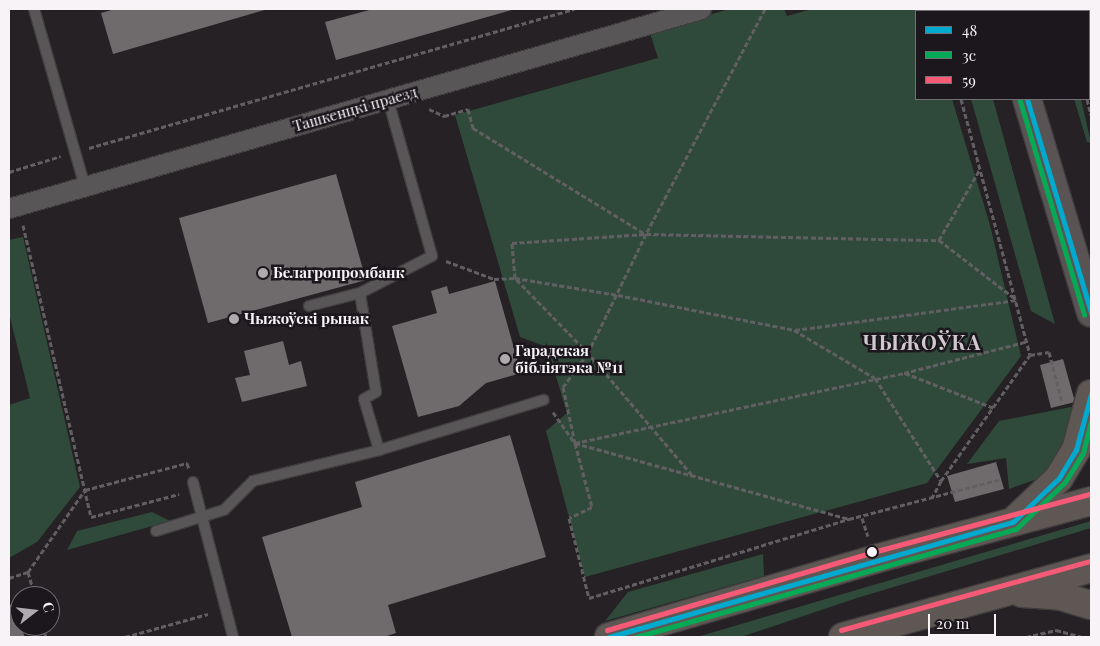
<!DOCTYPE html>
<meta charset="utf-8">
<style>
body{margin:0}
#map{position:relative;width:1100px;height:646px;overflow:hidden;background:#252124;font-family:"Playfair Display",serif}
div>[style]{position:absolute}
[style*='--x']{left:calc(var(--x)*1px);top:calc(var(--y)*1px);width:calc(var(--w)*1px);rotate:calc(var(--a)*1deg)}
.green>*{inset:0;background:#2f4a3b}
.building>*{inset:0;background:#6f6b6d}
.path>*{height:3px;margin-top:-1.5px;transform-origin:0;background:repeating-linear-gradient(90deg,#615f61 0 5px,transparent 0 7.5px)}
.roads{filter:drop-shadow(1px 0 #403d3f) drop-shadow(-1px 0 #403d3f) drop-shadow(0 1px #403d3f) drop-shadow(0 -1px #403d3f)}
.lane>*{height:10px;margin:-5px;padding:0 5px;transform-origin:5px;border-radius:5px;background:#595658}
.street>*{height:19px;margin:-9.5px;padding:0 9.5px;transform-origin:9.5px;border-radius:9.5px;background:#595658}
.secondary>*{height:28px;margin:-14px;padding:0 14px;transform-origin:14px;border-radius:14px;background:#595453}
.primary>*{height:28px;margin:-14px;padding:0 14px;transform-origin:14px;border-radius:14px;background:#5f5753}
.bus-1>*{height:5px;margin:-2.5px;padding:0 2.5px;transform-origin:2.5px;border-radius:2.5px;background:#00a9ce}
.bus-2>*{height:5px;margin:-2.5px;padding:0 2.5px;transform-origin:2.5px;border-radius:2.5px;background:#06aa56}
.bus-3>*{height:5px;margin:-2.5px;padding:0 2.5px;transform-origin:2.5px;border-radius:2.5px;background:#f75a77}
.dots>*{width:14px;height:14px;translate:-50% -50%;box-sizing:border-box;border:2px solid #1c171c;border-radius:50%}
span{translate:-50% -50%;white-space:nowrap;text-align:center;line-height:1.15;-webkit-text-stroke:5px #1c171c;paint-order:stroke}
.street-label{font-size:15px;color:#f7f3f7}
.poi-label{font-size:15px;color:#f7f3f7;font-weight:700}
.left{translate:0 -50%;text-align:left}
.district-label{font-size:20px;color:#d1c9d0;font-weight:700;letter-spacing:1px}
.frame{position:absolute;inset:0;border:10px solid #f7f3f7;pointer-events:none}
.legend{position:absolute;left:915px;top:10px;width:175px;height:90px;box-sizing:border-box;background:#1c171c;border:1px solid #746f74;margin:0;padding:6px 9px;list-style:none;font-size:15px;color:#f7f3f7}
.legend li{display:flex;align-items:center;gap:10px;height:25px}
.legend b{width:25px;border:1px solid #746f74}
.north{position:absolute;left:10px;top:586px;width:50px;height:50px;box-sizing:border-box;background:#1c171c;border:1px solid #746f74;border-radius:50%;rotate:74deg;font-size:14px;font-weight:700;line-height:20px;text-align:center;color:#f7f3f7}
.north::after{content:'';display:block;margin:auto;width:18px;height:22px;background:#aeaaad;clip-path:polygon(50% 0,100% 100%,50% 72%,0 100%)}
.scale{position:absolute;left:928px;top:614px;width:68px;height:22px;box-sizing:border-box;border:2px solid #f7f3f7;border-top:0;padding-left:6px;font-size:15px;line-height:18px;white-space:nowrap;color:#f7f3f7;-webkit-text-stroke:4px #1c171c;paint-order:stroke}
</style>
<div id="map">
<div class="green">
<i style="clip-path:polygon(729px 9px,784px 9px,787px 16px,812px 9px,926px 9px,926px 11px,916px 11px,916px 99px,952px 99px,990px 225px,1021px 356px,927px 483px,585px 577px,546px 431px,567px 413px,547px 347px,520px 337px,455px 115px,658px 58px,650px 33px)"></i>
<i style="clip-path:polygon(971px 99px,993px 99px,1055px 324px,1031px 311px)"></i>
<i style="clip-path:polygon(1074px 99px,1081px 99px,1091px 143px,1087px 142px)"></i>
<i style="clip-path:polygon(23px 237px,80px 487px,37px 542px,9px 558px,9px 405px,30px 398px,9px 313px,9px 240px)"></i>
<i style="clip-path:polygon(1076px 406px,1079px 416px,1046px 476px,1009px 489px,1006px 458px,967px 464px,999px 421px)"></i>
<i style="clip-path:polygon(152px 512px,170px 521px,67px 550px,77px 531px)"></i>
<i style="clip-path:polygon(1091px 521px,1091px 528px,857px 598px,741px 637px,697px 637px)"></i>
<i style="clip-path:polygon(763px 554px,764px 576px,605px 621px,628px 592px)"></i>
</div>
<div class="building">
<i style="clip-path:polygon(115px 9px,268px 9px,113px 54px,101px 13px)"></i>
<i style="clip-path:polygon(373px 9px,515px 9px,336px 60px,325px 22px)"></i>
<i style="clip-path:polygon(336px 174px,366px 280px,208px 323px,179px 218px)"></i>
<i style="clip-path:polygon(495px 281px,521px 373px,486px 383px,459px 406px,418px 417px,392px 326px,437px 313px,431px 291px,447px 286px,449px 294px)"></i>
<i style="clip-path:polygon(283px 341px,289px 365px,301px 361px,307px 386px,242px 402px,235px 378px,250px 375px,244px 351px)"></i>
<i style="clip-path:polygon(1063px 359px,1075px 402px,1051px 408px,1040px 365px)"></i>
<i style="clip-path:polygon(510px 435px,546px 557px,388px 605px,396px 633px,384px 637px,292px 637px,262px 537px,362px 507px,355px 482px)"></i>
<i style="clip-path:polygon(996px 462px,1004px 489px,955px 502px,947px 476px)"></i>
<i style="clip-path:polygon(16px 603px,20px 626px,25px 637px,9px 637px,9px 605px)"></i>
</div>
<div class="path">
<i style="--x:765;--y:9;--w:255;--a:117.9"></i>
<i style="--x:646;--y:234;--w:132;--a:116"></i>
<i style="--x:588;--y:353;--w:42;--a:126.3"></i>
<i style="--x:563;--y:387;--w:57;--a:77.9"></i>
<i style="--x:575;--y:443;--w:284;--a:15.5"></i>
<i style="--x:937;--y:9;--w:2;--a:90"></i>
<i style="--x:1062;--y:9;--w:2;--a:90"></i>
<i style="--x:961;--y:99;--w:265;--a:74.9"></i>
<i style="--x:1087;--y:99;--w:16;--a:76"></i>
<i style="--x:429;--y:109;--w:17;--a:25"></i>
<i style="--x:444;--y:116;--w:25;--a:-16"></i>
<i style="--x:468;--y:109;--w:20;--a:75"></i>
<i style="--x:473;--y:128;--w:202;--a:31.6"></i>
<i style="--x:89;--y:148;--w:505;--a:-15.99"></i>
<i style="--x:9;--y:172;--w:54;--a:-17.1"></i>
<i style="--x:23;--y:225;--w:300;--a:76.9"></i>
<i style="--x:91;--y:517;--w:91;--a:-14.6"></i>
<i style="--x:939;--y:240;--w:82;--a:-60"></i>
<i style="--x:446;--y:261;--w:51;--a:20.6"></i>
<i style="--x:494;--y:279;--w:21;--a:-3"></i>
<i style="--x:515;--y:278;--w:104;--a:9.4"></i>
<i style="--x:618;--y:295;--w:179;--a:11.2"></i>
<i style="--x:794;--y:330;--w:94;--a:30.7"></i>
<i style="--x:875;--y:378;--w:122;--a:57.3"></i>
<i style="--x:941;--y:481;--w:19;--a:118"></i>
<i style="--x:795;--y:330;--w:223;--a:-7.7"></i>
<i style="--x:905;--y:373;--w:96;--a:21.5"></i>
<i style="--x:553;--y:412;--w:38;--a:55"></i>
<i style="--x:575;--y:443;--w:336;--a:-12"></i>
<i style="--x:904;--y:373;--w:125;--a:-14.4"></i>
<i style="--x:575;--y:443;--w:66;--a:75.1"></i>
<i style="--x:592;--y:507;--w:25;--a:154"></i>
<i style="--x:569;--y:518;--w:82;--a:76"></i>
<i style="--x:589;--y:598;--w:272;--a:-16.9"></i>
<i style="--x:849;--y:519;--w:157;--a:-14.7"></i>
<i style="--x:692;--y:475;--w:160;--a:-130.4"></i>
<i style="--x:588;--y:353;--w:105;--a:-134.2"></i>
<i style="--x:515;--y:278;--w:35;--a:-95"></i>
<i style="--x:512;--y:243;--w:134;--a:-3.8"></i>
<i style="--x:646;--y:234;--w:293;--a:1.2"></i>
<i style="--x:939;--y:240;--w:98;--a:37.6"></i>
<i style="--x:941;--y:481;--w:154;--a:-54.8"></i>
<i style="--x:1030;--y:355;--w:19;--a:-9"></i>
<i style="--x:1049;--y:352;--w:52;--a:75.4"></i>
<i style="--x:862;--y:518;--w:19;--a:72"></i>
<i style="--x:28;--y:572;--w:25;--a:74"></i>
<i style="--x:9;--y:578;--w:20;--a:-18"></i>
<i style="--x:28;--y:572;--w:100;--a:-55.2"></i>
<i style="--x:85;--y:490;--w:106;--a:-14.8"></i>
<i style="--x:187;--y:463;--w:6;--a:72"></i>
<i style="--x:43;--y:626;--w:11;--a:75"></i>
<i style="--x:125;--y:637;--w:86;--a:-15.5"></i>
<i style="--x:1026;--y:637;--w:31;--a:-13"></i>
<i style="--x:1056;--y:630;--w:27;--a:15"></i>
</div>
<div class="roads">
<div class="lane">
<i style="--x:34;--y:9;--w:185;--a:74"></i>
<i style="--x:309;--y:306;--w:53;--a:-14.3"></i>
<i style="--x:379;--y:450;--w:53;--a:-106.4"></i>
<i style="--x:364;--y:399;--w:14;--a:-30"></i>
<i style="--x:376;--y:392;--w:100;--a:-99.2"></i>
<i style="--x:360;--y:293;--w:81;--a:-27.2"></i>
<i style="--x:432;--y:256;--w:163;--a:-105.7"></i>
<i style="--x:193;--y:482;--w:160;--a:75.5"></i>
<i style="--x:156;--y:531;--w:71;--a:-17.2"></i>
<i style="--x:224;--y:510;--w:41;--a:-45"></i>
<i style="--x:253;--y:481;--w:130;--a:-13.8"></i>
<i style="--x:379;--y:450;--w:172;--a:-16.9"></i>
</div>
<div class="street">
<i style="--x:9;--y:208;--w:720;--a:-16.04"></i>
</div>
<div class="secondary">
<i style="--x:999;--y:9;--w:2;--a:63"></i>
<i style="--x:1027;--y:99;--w:223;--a:73.3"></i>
</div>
<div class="primary">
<i style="--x:1016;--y:519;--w:59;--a:-43.6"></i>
<i style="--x:1059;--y:478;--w:33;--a:-59"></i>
<i style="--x:1076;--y:450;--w:58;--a:-75"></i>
<i style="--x:1022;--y:593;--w:39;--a:4"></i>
<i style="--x:1061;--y:596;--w:31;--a:17"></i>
<i style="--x:609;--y:637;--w:277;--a:-16.3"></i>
<i style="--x:875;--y:559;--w:224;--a:-15"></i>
<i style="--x:843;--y:637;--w:257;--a:-15.5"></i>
</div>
</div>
<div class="bus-1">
<i style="--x:1027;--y:99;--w:223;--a:73.3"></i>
<i style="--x:609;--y:637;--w:420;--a:-15.9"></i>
<i style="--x:1013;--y:522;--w:64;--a:-43.7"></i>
<i style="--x:1059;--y:478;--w:33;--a:-59"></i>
<i style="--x:1076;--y:450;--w:58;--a:-75"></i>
</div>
<div class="bus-2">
<i style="--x:1020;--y:101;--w:223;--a:73.3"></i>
<i style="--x:636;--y:637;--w:395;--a:-15.9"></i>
<i style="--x:1016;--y:529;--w:68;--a:-43.8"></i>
<i style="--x:1065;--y:482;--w:34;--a:-58"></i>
<i style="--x:1083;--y:453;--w:32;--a:-76"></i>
</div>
<div class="bus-3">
<i style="--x:607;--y:630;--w:277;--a:-16.3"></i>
<i style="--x:873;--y:552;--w:224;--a:-15"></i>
<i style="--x:841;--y:630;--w:257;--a:-15.5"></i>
</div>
<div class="dots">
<i style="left:263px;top:273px;background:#aeaaad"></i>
<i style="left:234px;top:319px;background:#aeaaad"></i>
<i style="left:505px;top:359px;background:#aeaaad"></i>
<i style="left:872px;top:552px;background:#f7f3f7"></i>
</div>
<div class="street-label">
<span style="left:355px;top:109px;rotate:-16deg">Ташкенцкі праезд</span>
</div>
<div class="poi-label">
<span class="left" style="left:273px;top:273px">Белагропромбанк</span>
<span class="left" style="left:244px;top:319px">Чыжоўскі рынак</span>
<span class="left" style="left:515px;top:359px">Гарадская<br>бібліятэка №11</span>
</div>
<div class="district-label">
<span style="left:922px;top:341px">ЧЫЖОЎКА</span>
</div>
<div class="frame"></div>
<ul class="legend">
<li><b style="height:6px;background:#00a9ce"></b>48</li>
<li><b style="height:6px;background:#06aa56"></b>3с</li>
<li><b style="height:6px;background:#f75a77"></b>59</li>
</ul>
<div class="north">С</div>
<div class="scale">20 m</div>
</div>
